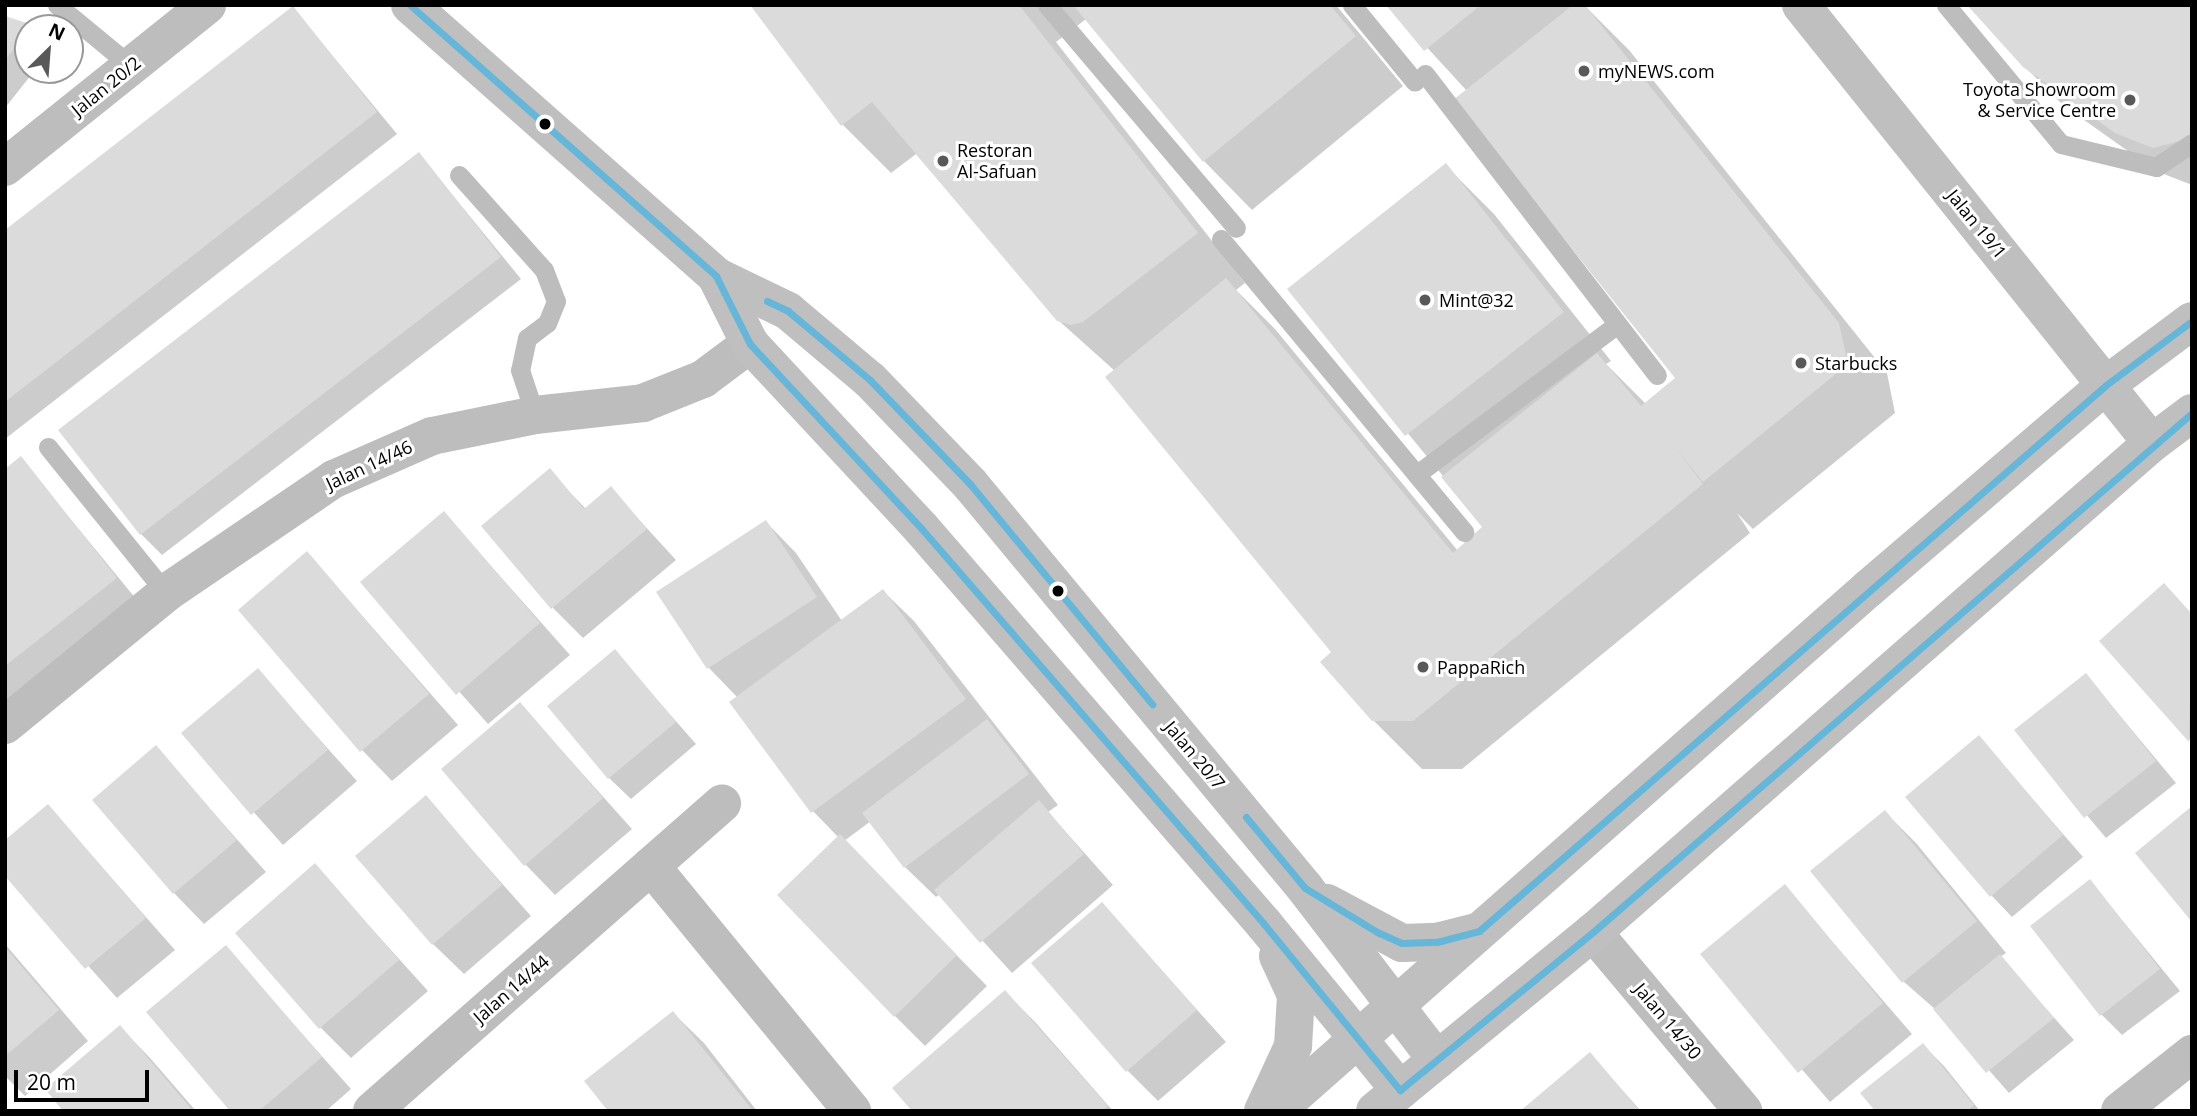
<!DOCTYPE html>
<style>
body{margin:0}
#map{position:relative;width:2197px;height:1116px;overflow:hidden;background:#fff;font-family:"Open Sans",sans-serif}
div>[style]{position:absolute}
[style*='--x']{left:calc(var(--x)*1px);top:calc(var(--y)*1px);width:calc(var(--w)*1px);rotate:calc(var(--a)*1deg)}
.shadow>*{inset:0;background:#0003}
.building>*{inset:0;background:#dbdbdb}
.lane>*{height:19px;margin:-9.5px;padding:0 9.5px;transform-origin:9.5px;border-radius:9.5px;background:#bdbdbd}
.street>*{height:38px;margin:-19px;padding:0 19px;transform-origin:19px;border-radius:19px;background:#bdbdbd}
.secondary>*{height:38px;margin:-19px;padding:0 19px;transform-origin:19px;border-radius:19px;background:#bfbfbf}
.bus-1>*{height:7px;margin:-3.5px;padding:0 3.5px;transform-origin:3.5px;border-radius:3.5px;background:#66b6da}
.dots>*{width:19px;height:19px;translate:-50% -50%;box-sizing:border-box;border:4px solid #fff;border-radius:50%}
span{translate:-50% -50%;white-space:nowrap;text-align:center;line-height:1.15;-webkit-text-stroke:6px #fff;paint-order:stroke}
.poi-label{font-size:18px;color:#000}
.left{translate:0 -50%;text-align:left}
.right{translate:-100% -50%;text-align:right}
.street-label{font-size:18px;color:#000}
.frame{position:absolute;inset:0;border:7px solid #000;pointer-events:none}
.north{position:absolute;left:14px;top:14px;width:70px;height:70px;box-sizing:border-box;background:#fff;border:2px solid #999;border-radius:50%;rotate:25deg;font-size:19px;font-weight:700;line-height:28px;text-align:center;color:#000}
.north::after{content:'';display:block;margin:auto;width:24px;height:32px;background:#595959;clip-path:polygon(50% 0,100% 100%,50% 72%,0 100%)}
.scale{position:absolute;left:14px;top:1070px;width:135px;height:32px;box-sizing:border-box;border:4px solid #000;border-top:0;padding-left:9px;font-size:21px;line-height:24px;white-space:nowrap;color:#000;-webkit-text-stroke:5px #fff;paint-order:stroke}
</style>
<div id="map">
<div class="shadow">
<i style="clip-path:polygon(752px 5px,1336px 5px,1403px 86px,1252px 210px,1204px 161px,1086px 19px,1056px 42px,1245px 283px,1236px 290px,1275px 329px,1458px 551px,1485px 527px,1289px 289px,1446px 166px,1494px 214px,1611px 361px,1606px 364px,1646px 404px,1678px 378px,1467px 91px,1388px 5px,1584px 5px,1629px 50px,1887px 373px,1895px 413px,1753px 529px,1737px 513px,1750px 533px,1462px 769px,1422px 769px,1373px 720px,1333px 652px,1115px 371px,1058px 320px,916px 154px,891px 173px,843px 125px)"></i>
<i style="clip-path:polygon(2192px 5px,2192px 185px,2156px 171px,2063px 105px,2024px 66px)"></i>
<i style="clip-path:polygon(293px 8px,397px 134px,5px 439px,5px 232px)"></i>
<i style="clip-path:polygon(5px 18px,33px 28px,28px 28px,28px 70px,35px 70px,5px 108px)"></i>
<i style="clip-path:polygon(419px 154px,521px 279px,162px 555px,141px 534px)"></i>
<i style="clip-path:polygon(21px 459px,137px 600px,5px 703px,5px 471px)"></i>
<i style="clip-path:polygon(549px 471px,586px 509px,611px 489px,676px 560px,583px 638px,553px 608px)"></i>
<i style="clip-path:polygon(444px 513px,570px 655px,488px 724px,362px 582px)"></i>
<i style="clip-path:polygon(766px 522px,796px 553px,842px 621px,883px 591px,914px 621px,1058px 805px,1048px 812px,1113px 885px,1012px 973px,940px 894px,936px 897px,905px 867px,871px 821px,844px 841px,987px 986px,925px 1046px,895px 1016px,839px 838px,813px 811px,738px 698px,709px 668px,658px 593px)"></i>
<i style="clip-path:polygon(307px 553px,458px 725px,392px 781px,362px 750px)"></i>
<i style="clip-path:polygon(2192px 614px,2192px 742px,2102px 642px)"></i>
<i style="clip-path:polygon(615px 652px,696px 744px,631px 799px,609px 778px)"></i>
<i style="clip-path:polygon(258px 671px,357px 781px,283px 845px,184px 734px)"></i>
<i style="clip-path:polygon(2086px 675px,2176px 783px,2106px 838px,2016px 731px)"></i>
<i style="clip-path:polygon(520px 704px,632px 829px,555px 895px,525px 864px)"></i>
<i style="clip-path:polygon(1979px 737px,2083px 857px,2012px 917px,1991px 895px)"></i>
<i style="clip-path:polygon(156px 748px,266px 872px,204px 924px,174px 893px)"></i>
<i style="clip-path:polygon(426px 798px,531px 916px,464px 974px,433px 944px)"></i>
<i style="clip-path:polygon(48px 806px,175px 950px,117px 998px,5px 873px)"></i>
<i style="clip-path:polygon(1885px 812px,1916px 843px,2006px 953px,2000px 957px,2074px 1040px,2009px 1093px,1936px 1010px,1903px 981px)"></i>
<i style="clip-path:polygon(315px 866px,428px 991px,351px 1058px,320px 1027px)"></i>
<i style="clip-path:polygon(2090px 881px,2180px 991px,2122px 1035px,2101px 1014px)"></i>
<i style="clip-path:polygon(1785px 887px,1912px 1034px,1830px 1102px,1703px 954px)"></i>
<i style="clip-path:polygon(1102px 904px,1226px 1042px,1158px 1101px,1127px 1070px)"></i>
<i style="clip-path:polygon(5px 944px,88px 1041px,25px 1096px,5px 1076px)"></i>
<i style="clip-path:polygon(225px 947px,351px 1089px,326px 1111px,233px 1111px)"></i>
<i style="clip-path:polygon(1005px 992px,1035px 1022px,1113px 1111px,915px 1111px)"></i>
<i style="clip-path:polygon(673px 1013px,704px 1043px,757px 1111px,610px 1111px)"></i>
<i style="clip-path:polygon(120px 1027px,150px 1058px,196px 1111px,66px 1111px)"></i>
<i style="clip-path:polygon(1923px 1045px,1944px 1066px,1980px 1111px,1877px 1111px)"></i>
<i style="clip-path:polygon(1590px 1054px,1641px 1111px,1523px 1111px)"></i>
</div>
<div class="building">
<i style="clip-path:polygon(750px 5px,1019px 5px,1198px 233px,1083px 322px,1071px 325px,1057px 321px,872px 102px,841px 126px)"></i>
<i style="clip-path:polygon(1073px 5px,1330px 5px,1356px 36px,1203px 162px)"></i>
<i style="clip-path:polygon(1386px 5px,1481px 5px,1424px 51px)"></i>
<i style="clip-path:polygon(1573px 5px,1585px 5px,1839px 323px,1848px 364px,1703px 482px,1675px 447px,1703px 484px,1413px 721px,1372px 721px,1320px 662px,1331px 652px,1105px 377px,1226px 278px,1453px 553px,1482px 527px,1441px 477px,1597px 353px,1641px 406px,1675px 378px,1453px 100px)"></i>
<i style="clip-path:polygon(1967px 5px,2192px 5px,2192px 138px,2153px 148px,2115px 133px,2023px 67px)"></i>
<i style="clip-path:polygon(293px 6px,377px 112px,5px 402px,5px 230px)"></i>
<i style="clip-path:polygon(5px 16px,33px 25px,5px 60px)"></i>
<i style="clip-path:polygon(419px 152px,501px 257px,140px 535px,58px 430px)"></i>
<i style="clip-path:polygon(1446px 163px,1564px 312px,1405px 436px,1287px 289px)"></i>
<i style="clip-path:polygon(21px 456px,117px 578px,5px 666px,5px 469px)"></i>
<i style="clip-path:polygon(550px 468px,584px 509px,611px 486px,647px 529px,551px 609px,481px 526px)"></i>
<i style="clip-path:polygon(444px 511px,540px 623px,456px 695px,360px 582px)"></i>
<i style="clip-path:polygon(766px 520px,817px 597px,707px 669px,656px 592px)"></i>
<i style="clip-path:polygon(307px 551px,429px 694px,360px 752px,238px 610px)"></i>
<i style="clip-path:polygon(2164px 583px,2192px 614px,2189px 742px,2099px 641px)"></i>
<i style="clip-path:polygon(883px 589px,966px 699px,811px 813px,729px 702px)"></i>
<i style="clip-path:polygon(615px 649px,676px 722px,608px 779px,547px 706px)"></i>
<i style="clip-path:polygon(258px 668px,328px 750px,251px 815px,181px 733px)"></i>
<i style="clip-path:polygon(2086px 673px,2156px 761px,2084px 818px,2014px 730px)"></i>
<i style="clip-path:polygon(520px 702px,603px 798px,524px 866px,441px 769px)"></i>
<i style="clip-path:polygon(987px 719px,1029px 774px,904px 868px,862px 813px)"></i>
<i style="clip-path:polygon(1979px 735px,2063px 835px,1990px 897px,1905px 797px)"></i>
<i style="clip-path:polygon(156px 745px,237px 840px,173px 894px,92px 800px)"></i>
<i style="clip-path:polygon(426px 795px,502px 885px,432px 945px,355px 856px)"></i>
<i style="clip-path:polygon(1039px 800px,1084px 854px,980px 943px,934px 890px)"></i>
<i style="clip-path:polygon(48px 804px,146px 918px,85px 969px,5px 876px,5px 840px)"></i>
<i style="clip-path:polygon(2192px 806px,2192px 922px,2135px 853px)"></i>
<i style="clip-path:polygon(1885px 810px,1977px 921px,1902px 983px,1810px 871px)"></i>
<i style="clip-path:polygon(840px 834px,957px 955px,894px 1017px,777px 895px)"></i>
<i style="clip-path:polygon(315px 863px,399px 960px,319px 1029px,235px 933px)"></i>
<i style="clip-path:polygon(2090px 879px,2160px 969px,2100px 1016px,2030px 926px)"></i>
<i style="clip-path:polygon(1785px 884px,1883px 1003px,1798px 1073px,1700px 954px)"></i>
<i style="clip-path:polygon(1102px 902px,1197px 1010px,1126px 1072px,1031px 963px)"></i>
<i style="clip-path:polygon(226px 945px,322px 1057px,259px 1111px,230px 1111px,146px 1012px)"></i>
<i style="clip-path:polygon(5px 947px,59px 1010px,5px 1056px)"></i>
<i style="clip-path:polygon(2000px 954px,2054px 1018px,1986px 1073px,1933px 1009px)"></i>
<i style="clip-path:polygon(1005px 990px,1108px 1106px,1102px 1111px,912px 1111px,892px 1088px)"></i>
<i style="clip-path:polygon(673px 1011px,753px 1111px,608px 1111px,584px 1081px)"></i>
<i style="clip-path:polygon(120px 1025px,193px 1111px,63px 1111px,45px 1089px)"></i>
<i style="clip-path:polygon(1923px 1043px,1974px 1105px,1967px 1111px,1875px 1111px,1860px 1093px)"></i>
<i style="clip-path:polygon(1590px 1052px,1640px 1111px,1520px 1111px)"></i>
</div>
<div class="lane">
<i style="--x:57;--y:5;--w:96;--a:39.5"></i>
<i style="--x:1047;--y:5;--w:292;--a:49.7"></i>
<i style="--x:1352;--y:5;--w:99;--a:50.7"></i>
<i style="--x:1946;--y:5;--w:180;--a:50.4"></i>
<i style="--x:2061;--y:144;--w:98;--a:13.6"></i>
<i style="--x:2156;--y:167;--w:43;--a:-33.7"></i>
<i style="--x:1425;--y:74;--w:380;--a:52.4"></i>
<i style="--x:459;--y:175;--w:127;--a:48.2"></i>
<i style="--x:544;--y:270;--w:33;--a:69"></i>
<i style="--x:556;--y:301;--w:24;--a:112"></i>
<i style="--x:547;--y:323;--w:25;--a:143"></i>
<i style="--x:527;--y:338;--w:33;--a:102"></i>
<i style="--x:520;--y:370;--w:47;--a:71.6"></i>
<i style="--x:1221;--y:239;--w:381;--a:50.3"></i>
<i style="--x:48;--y:447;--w:188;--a:51.1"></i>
<i style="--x:1417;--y:474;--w:249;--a:-36.8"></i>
</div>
<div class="street">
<i style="--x:5;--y:167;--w:259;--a:-38.7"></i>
<i style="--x:5;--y:725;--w:208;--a:-39.3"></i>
<i style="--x:166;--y:593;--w:203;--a:-34.2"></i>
<i style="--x:334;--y:479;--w:107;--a:-23.7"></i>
<i style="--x:432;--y:436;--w:105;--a:-11.5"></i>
<i style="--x:535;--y:415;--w:109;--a:-6.3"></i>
<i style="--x:643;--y:403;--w:65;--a:-21.8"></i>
<i style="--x:703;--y:379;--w:59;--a:-36.7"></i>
<i style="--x:651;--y:866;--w:317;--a:50.6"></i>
<i style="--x:1593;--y:932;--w:234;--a:50"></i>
<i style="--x:372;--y:1111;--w:466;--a:-41.3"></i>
<i style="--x:2120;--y:1111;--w:92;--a:-38.4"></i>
</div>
<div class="secondary">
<i style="--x:410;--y:5;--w:409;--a:41.5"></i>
<i style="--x:716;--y:276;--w:80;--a:25.9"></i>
<i style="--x:788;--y:311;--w:107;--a:40.1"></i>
<i style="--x:870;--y:380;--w:144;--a:46.1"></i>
<i style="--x:970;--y:484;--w:525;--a:50.33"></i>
<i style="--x:1305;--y:888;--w:217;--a:52.5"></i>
<i style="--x:1801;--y:5;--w:561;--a:51.29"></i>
<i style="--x:716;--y:276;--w:76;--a:63.4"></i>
<i style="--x:750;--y:344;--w:251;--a:47.1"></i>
<i style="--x:921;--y:528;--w:524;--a:49.1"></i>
<i style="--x:1264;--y:924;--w:215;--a:50.7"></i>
<i style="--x:1327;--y:903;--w:85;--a:28.1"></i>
<i style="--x:1402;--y:943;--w:35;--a:-2"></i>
<i style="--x:1437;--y:942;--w:40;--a:-14.4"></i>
<i style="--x:1263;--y:1111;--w:72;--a:-65.2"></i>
<i style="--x:1293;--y:1046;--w:51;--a:-86.6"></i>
<i style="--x:1296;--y:995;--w:43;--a:-114.8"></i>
<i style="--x:1276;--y:1111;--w:791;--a:-41.41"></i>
<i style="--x:1869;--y:588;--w:312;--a:-40.6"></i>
<i style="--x:2106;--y:385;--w:107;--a:-36.7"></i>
<i style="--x:1375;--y:1111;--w:282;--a:-39.4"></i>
<i style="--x:1593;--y:932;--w:743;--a:-41.18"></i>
<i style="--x:2152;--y:443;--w:50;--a:-36.9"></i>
</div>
<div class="bus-1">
<i style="--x:410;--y:5;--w:409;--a:41.5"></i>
<i style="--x:716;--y:276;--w:76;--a:63.4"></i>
<i style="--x:750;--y:344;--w:251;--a:47.1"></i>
<i style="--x:921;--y:528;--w:524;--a:49.1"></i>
<i style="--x:1264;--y:924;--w:215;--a:50.7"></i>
<i style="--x:1400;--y:1090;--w:249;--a:-39.3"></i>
<i style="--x:1593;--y:932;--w:793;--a:-40.91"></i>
<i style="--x:767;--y:301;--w:23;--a:25"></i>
<i style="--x:788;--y:311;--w:107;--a:40.1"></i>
<i style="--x:870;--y:380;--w:144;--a:46.1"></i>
<i style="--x:970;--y:484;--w:286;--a:50.4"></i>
<i style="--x:1246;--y:817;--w:92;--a:50.3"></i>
<i style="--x:1305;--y:888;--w:84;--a:31.4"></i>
<i style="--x:1377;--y:932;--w:27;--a:24"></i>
<i style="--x:1402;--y:943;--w:35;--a:-2"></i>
<i style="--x:1437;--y:942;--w:43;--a:-14.7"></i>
<i style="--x:1479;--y:931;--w:831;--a:-41.05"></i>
<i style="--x:2106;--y:385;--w:107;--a:-36.7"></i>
</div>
<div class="dots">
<i style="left:1584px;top:71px;background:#595959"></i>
<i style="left:2130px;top:100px;background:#595959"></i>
<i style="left:545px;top:124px;background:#000"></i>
<i style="left:943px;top:161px;background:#595959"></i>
<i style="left:1425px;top:300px;background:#595959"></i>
<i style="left:1801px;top:363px;background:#595959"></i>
<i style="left:1058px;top:591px;background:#000"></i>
<i style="left:1423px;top:667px;background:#595959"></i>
</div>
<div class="poi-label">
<span class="left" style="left:1598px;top:71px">myNEWS.com</span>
<span class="right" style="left:2116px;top:100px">Toyota Showroom<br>&amp; Service Centre</span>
<span class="left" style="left:957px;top:161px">Restoran<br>Al-Safuan</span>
<span class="left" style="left:1439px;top:300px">Mint@32</span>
<span class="left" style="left:1815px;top:363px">Starbucks</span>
<span class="left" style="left:1437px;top:667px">PappaRich</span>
</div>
<div class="street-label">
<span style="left:106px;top:86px;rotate:-39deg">Jalan 20/2</span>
<span style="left:1977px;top:224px;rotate:51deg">Jalan 19/1</span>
<span style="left:369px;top:465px;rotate:-25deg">Jalan 14/46</span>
<span style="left:1195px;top:755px;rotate:50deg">Jalan 20/7</span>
<span style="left:511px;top:989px;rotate:-41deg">Jalan 14/44</span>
<span style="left:1668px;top:1021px;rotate:50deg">Jalan 14/30</span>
</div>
<div class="frame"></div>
<div class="north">N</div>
<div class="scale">20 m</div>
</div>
